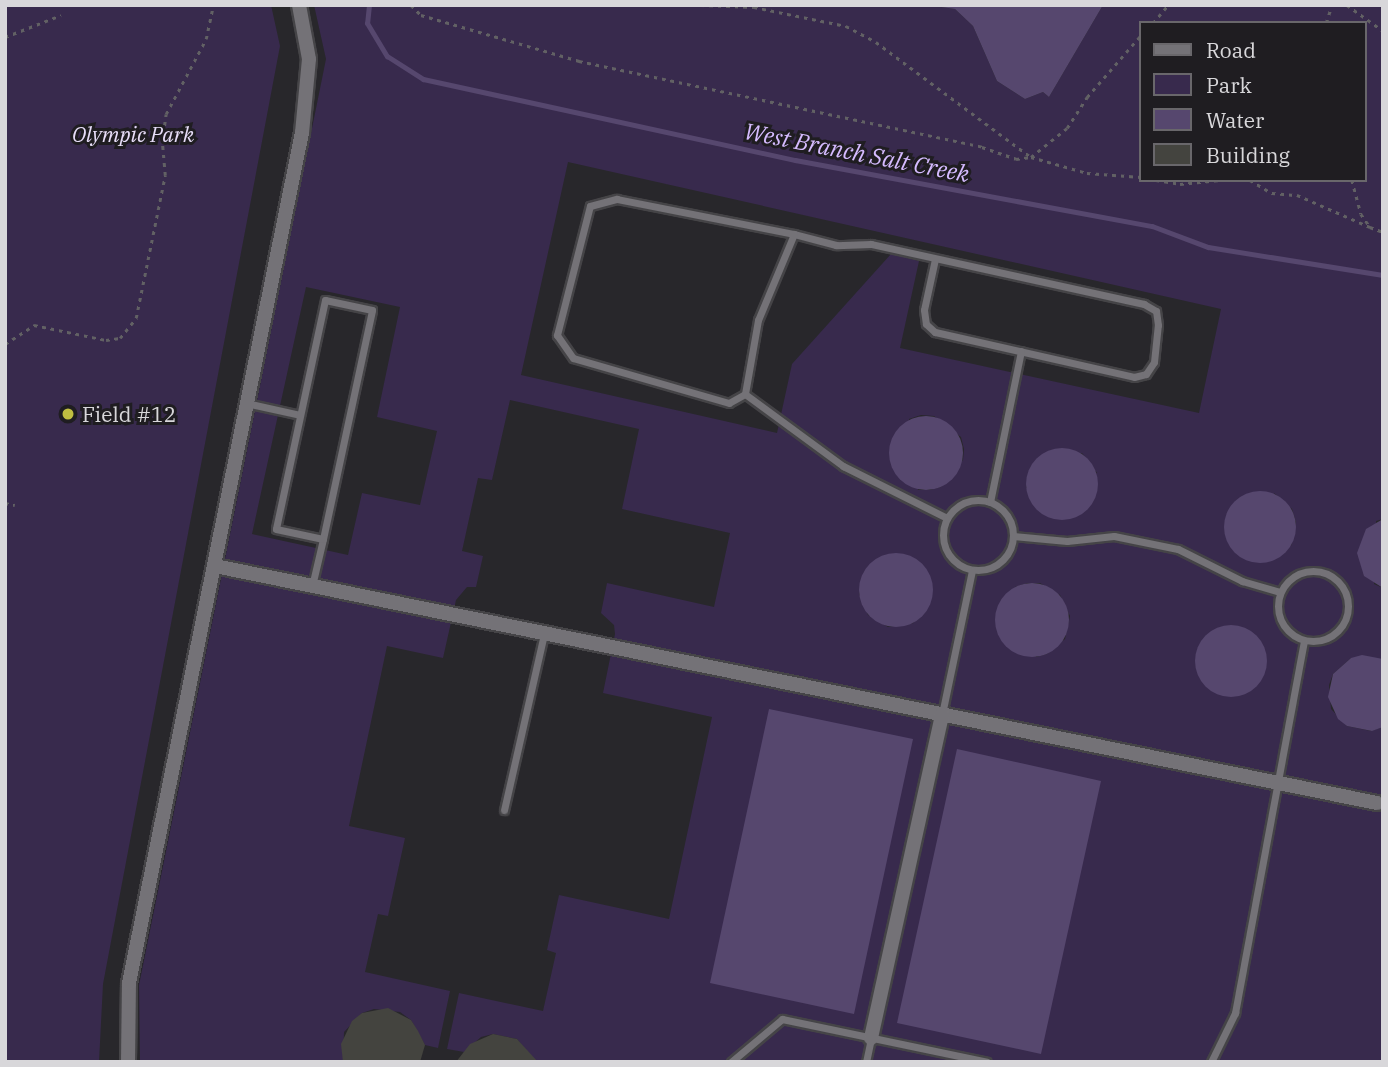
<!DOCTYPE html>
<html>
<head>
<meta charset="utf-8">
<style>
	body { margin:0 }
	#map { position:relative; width:1388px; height:1067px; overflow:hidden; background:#28272b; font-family:"IBM Plex Serif",serif }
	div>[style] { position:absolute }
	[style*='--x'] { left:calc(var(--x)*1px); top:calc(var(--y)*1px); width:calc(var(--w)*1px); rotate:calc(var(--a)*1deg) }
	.green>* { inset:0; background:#382a4d }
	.water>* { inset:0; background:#56476e }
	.round { border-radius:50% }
	.stream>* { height:5px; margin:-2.5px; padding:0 2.5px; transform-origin:2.5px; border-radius:2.5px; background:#56476e }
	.building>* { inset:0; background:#44443f }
	.path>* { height:2.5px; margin-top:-1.25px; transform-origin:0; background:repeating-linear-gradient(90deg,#626164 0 3.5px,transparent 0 8.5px) }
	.roads { filter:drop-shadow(2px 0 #454447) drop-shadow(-2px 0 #454447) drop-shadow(0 2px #454447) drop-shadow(0 -2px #454447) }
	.service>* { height:7px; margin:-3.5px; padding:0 3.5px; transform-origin:3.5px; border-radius:3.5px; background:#747277 }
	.service>.ring { margin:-3.5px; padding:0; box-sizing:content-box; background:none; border:7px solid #747277; border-radius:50% }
	.minor>* { height:14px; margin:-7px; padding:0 7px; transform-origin:7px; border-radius:7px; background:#747277 }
	.dots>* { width:19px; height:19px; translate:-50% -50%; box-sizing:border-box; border:4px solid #1f1d21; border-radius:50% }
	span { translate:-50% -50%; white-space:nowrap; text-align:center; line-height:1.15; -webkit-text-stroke:6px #1f1d21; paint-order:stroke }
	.park-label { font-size:21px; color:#e8def9; font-style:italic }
	.poi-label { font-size:21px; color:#d8d7da }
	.left { translate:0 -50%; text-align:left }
	.water-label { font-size:23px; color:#d5bbff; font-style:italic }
	.frame { position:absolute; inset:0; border:7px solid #d8d7da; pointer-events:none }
	.legend { position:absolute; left:1139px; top:21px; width:228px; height:161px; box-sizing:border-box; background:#1f1d21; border:2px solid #69676b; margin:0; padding:9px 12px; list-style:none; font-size:21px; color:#d8d7da }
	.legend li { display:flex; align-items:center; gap:14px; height:35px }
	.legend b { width:35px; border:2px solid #69676b }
</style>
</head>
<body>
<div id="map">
	<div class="green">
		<div style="clip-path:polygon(5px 5px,271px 5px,280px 46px,103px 984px,99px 1062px,5px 1062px)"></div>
		<div style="clip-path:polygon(evenodd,314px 5px,927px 5px,955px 9px,973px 26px,997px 81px,1025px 99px,1043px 92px,1049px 97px,1103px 5px,1383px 5px,1383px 519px,1376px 521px,1374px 584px,1383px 588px,1383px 659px,1351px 658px,1333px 674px,1329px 685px,1331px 709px,1347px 726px,1371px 731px,1383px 727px,1383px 1062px,536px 1062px,517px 1039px,493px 1034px,481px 1037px,464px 1052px,447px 1049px,459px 993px,543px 1011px,556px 953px,547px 950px,559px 895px,669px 919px,712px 717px,603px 693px,615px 634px,614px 625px,601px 613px,607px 583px,714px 607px,730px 533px,622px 509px,639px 429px,510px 400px,492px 480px,478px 478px,462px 551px,483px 556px,476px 587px,467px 587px,456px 600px,443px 658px,387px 646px,349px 826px,405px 838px,388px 916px,378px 914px,365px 972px,450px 991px,438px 1048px,425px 1045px,411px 1020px,400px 1012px,374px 1009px,362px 1013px,344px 1032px,343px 1062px,140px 1062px,139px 985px,326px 59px,314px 5px,1141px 23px,1365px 23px,1365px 180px,1141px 180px,1141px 23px,314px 5px,568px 162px,1221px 309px,1199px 413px,900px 348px,919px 261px,891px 254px,792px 364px,777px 433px,521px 375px,568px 162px,314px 5px,306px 287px,400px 307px,377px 417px,437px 431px,420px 505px,362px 493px,348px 555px,252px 534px,306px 287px,314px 5px,921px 415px,934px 416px,961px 437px,964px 449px,963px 460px,941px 487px,930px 490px,918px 490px,909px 419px,921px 415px,314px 5px,1082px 453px,1097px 473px,1026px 488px,1031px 466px,1082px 453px,314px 5px,1274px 493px,1292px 509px,1296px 522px,1291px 546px,1274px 493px,314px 5px,864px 572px,914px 623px,888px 627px,868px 615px,859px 594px,864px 572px,314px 5px,1027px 583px,1040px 583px,1060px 595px,1070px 616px,1065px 639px,1047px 654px,1036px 657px,1015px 587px,1027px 583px)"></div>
	</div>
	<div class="water">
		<div style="clip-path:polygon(927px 5px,1103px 5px,1049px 97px,1043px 92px,1025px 99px,997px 81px,973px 26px,955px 9px)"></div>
		<div class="round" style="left:889px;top:416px;width:74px;height:74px"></div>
		<div class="round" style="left:1026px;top:448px;width:72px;height:72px"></div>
		<div class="round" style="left:1224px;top:491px;width:72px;height:72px"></div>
		<div style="clip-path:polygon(1383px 519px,1383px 588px,1364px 576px,1357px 553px,1366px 529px)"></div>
		<div class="round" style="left:859px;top:553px;width:74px;height:74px"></div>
		<div class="round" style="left:995px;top:583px;width:74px;height:74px"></div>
		<div class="round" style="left:1195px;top:625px;width:72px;height:72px"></div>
		<div style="clip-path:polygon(1362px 655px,1383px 659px,1383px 727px,1372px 731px,1347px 726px,1338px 719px,1328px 697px,1333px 674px,1351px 658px)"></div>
		<div style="clip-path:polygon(769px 709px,913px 739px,854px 1014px,710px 983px)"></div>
		<div style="clip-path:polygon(957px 749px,1101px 781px,1041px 1054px,897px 1023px)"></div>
	</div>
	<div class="stream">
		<div style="--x:369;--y:5;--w:18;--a:96"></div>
		<div style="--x:367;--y:23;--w:39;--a:59"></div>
		<div style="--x:387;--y:56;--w:43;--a:32.6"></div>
		<div style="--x:423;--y:79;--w:381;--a:12.3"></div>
		<div style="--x:795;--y:160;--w:363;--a:10.5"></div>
		<div style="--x:1152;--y:226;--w:60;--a:20.6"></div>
		<div style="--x:1208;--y:247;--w:177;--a:9.1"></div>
	</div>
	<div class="building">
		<div style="clip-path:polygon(388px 1008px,411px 1020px,418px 1031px,425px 1045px,420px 1062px,343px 1062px,341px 1044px,352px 1021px,362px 1013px)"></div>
		<div style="clip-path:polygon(493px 1034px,517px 1039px,538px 1062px,456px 1062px,470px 1044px)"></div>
	</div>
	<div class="path">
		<div style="--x:411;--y:5;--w:14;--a:45"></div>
		<div style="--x:421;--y:15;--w:165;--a:16.2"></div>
		<div style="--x:579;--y:61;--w:412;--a:12"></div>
		<div style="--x:982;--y:147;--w:36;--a:19"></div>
		<div style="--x:1016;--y:159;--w:15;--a:-8"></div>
		<div style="--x:1031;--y:157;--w:46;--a:-38.9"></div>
		<div style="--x:1067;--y:128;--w:37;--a:-57"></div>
		<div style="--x:1087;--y:97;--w:82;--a:-48.9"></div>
		<div style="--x:701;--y:5;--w:53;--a:2.2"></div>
		<div style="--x:754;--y:7;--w:94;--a:11.7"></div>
		<div style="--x:846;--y:26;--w:34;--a:28"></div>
		<div style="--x:876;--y:42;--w:193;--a:36.6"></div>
		<div style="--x:1031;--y:157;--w:58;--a:15.9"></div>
		<div style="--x:1087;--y:173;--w:54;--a:4.2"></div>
		<div style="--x:1250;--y:5;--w:13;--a:0"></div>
		<div style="--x:1347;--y:5;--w:43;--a:35.5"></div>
		<div style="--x:1153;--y:23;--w:23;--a:-50"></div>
		<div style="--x:1326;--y:23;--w:19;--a:-72"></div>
		<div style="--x:5;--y:37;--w:60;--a:-21.4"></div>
		<div style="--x:1156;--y:180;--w:24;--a:9"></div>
		<div style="--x:1180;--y:184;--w:40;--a:-5.7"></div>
		<div style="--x:1250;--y:180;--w:26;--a:31"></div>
		<div style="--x:1272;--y:193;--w:25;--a:5"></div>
		<div style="--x:1297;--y:195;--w:80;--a:23.7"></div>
		<div style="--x:1352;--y:180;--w:35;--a:75"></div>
		<div style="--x:1361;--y:214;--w:16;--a:55"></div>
		<div style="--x:1370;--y:227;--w:14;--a:21"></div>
		<div style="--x:5;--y:344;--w:35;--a:-33"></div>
		<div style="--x:34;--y:325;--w:74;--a:11.8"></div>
		<div style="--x:106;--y:340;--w:14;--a:-8"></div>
		<div style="--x:120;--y:338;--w:26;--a:-51"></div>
		<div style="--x:136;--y:318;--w:146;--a:-78.5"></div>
		<div style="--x:165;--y:175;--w:33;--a:-95"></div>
		<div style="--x:162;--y:142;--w:28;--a:-82"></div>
		<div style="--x:166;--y:114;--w:85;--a:-61.9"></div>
		<div style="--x:206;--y:39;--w:35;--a:-78"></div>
		<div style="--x:5;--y:367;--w:9;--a:90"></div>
		<div style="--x:5;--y:503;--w:10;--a:11"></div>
	</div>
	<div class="roads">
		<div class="service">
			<div style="--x:935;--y:259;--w:52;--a:102.2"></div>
			<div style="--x:924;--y:310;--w:14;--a:82"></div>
			<div style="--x:926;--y:324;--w:12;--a:42"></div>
			<div style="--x:935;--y:332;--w:204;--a:12.7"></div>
			<div style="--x:1134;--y:377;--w:12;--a:-14"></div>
			<div style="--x:1146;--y:374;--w:14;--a:-56"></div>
			<div style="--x:1154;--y:362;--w:37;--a:-84"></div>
			<div style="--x:1158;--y:325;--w:14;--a:-98"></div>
			<div style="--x:1156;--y:311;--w:14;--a:-150"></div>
			<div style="--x:1144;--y:304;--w:280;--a:-167.6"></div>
			<div style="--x:871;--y:244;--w:35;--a:178"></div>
			<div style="--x:836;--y:245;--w:43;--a:-165.3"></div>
			<div style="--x:794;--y:234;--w:93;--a:112.7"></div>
			<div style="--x:758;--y:320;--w:75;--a:100"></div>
			<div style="--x:745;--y:394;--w:122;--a:36.3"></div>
			<div style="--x:843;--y:466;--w:116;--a:26.6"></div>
			<div style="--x:745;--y:394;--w:18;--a:151"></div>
			<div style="--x:729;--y:403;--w:162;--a:-163.9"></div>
			<div style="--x:573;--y:358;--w:28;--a:-125"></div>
			<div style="--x:557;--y:335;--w:133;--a:-75.7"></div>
			<div style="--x:590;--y:206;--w:28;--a:-15"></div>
			<div style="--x:617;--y:199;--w:180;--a:11.2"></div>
			<div style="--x:246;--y:403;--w:55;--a:12.5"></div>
			<div class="ring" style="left:943px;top:500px;width:63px;height:63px"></div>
			<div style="--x:990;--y:502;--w:154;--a:-78.4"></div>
			<div style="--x:1013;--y:536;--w:54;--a:5.3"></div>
			<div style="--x:1067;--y:541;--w:47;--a:-6.1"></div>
			<div style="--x:1114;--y:536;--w:65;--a:11.5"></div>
			<div style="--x:1178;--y:549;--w:72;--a:26.6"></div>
			<div style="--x:1242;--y:581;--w:40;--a:16"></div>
			<div class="ring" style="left:1278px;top:571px;width:63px;height:63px"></div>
			<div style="--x:312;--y:586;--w:48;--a:-76.8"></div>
			<div style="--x:323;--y:539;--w:234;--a:-77.9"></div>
			<div style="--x:372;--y:310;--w:48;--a:-168"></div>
			<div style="--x:325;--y:300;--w:234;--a:102.1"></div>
			<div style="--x:276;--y:529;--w:48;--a:12"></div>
			<div style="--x:942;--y:714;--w:147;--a:-78.2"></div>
			<div style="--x:504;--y:810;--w:180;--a:-77.2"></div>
			<div style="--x:731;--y:1062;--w:67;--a:-40.1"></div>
			<div style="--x:782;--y:1019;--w:209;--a:11.8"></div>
			<div style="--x:866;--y:1062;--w:25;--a:-78"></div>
			<div style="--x:1211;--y:1062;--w:55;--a:-63.9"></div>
			<div style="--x:1235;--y:1013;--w:378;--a:-79.5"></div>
		</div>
		<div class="minor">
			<div style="--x:215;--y:566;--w:1186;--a:11.53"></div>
			<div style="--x:871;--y:1038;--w:331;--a:-77.6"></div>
			<div style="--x:128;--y:1062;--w:79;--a:-89.3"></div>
			<div style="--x:129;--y:983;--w:867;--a:-78.5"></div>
			<div style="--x:302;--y:133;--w:74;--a:-84.6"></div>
			<div style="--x:309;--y:59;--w:55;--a:-100.5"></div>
		</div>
	</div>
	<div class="dots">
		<div style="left:68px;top:414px;background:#c0be41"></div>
	</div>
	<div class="park-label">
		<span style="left:133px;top:134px">Olympic Park</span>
	</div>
	<div class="poi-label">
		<span class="left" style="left:82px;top:414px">Field #12</span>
	</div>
	<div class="water-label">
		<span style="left:857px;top:152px;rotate:11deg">West Branch Salt Creek</span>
	</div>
	<div class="frame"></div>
	<ul class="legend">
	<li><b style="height:9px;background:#747277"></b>Road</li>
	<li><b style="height:19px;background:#382a4d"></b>Park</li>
	<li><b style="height:19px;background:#56476e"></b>Water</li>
	<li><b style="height:19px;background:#44443f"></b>Building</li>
	</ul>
</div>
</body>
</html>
